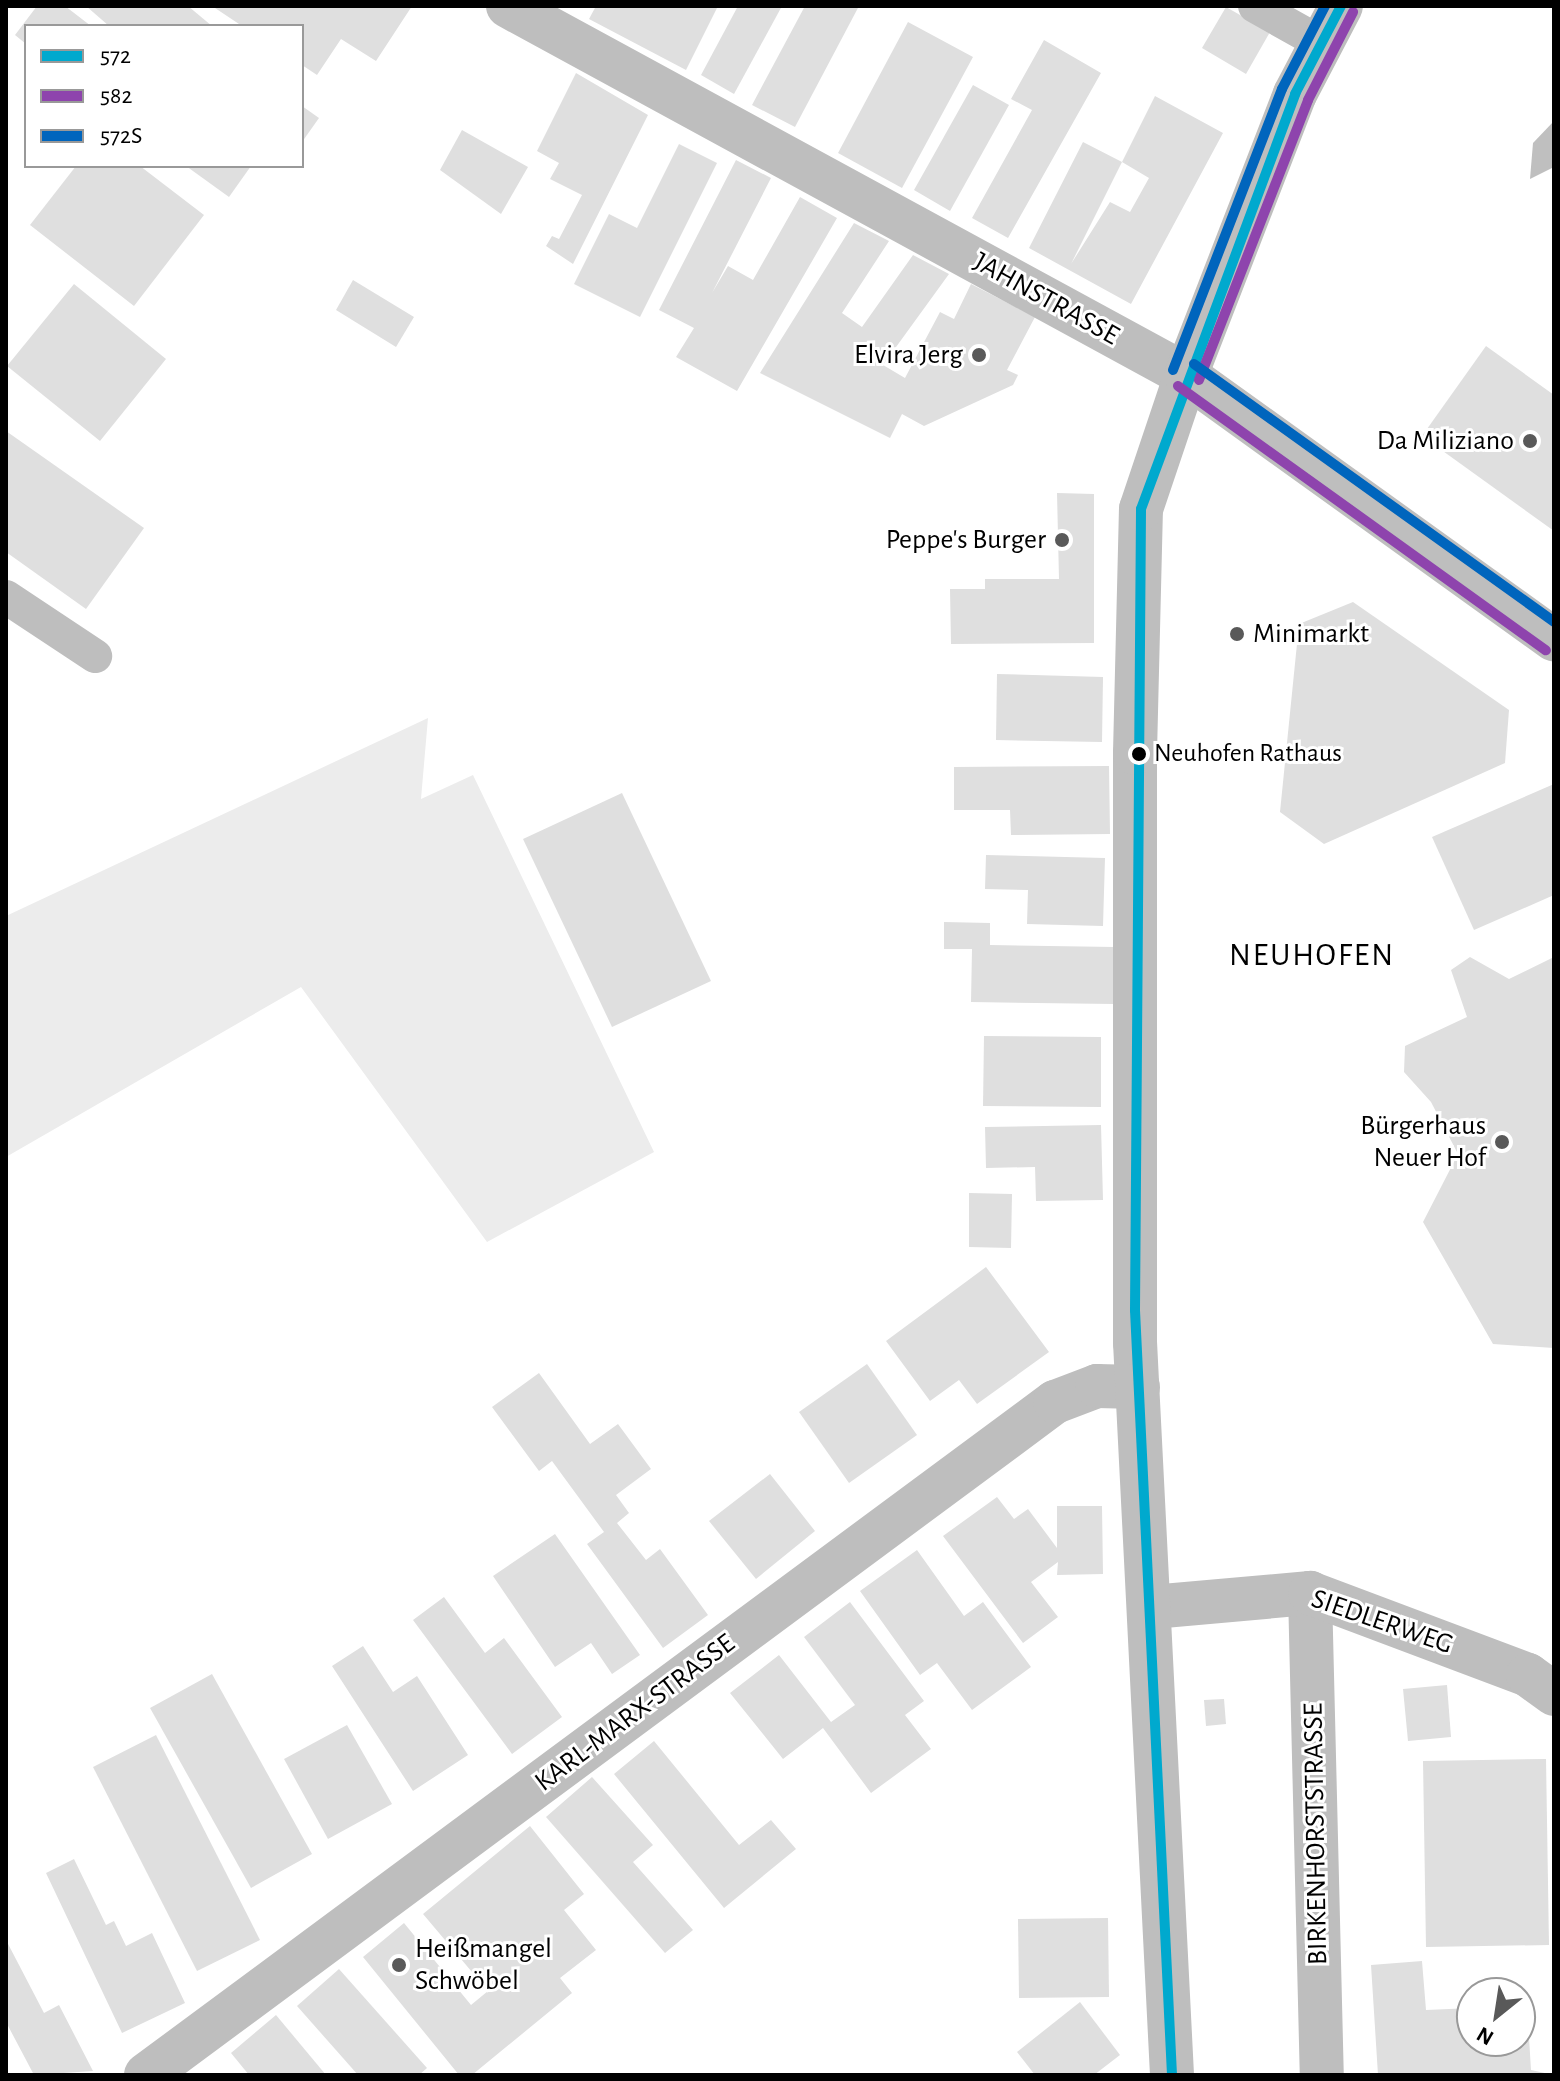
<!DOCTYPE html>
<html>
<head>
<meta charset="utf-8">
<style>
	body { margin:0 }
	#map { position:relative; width:1560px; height:2081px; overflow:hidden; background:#fff; font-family:"Alegreya Sans",sans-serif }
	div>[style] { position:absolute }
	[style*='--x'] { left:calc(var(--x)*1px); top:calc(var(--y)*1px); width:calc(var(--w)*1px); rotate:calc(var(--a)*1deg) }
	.green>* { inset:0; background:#ececec }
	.water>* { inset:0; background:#bfbfbf }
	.building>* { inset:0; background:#dfdfdf }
	.service>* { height:34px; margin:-17px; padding:0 17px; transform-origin:17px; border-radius:17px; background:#bebebe }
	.minor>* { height:44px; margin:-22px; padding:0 22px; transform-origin:22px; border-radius:22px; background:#bebebe }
	.tertiary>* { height:44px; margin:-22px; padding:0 22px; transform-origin:22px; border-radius:22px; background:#bebebe }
	.bus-1>* { height:10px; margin:-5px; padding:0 5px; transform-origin:5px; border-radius:5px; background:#00a9ce }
	.bus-2>* { height:10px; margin:-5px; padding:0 5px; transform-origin:5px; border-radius:5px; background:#8e44ad }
	.bus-3>* { height:10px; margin:-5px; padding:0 5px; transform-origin:5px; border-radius:5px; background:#0065bd }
	.dots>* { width:22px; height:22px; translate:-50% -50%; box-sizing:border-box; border:4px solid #fff; border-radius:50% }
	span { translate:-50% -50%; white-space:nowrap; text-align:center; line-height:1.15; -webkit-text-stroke:6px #fff; paint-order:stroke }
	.bus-label { font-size:26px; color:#000 }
	.left { translate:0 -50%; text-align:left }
	.street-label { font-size:28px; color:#000 }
	.poi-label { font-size:28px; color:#000 }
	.right { translate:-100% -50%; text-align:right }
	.quarter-label { font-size:32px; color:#000; letter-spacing:2px }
	.frame { position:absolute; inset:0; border:8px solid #000; pointer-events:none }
	.legend { position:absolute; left:24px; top:24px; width:280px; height:144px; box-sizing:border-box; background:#fff; border:2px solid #999; margin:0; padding:10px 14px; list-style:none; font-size:24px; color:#000 }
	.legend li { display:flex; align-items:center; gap:16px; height:40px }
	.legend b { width:40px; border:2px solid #999 }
	.north { position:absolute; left:1456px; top:1977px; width:80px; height:80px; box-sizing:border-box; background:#fff; border:2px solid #999; border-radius:50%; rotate:210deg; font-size:22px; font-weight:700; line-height:32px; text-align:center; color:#000 }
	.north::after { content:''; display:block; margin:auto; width:28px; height:36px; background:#595959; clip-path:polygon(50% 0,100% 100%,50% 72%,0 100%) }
</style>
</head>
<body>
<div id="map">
	<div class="green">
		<div style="clip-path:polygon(428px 718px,421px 799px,473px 775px,654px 1152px,487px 1242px,301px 987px,6px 1157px,6px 916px)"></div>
	</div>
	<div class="water">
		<div style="clip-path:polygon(1554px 121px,1554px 167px,1530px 179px,1533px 143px)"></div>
	</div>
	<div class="building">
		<div style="clip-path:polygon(37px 6px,65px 6px,91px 26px,26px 26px,26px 44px,15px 35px)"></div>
		<div style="clip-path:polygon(86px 6px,188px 6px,212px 26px,109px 26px)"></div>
		<div style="clip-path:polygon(212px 6px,412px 6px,376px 61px,341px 39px,317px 75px,302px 65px,302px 26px,242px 26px)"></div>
		<div style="clip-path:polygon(596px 6px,718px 6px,686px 70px,589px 19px)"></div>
		<div style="clip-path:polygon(738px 6px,782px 6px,734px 94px,701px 75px)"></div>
		<div style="clip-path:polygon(805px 6px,859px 6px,795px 127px,752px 105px)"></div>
		<div style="clip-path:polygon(1226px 7px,1270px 32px,1246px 74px,1202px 48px)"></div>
		<div style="clip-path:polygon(908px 22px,973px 57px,902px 188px,838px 153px)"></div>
		<div style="clip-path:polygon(1044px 40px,1101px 73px,1008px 238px,972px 218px,1032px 110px,1011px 99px)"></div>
		<div style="clip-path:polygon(576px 73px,648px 115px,573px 264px,546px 246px,552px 236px,559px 239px,582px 195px,550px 179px,559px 163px,537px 151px)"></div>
		<div style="clip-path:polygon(973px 85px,1009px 105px,950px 211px,914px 190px)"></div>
		<div style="clip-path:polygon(1155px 96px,1223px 133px,1131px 304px,1029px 248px,1083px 142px,1122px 162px,1071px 264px,1110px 202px,1130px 212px,1149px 178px,1122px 162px)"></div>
		<div style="clip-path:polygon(302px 106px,319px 118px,302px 142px)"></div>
		<div style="clip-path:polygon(462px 130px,528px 167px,501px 214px,440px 170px)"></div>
		<div style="clip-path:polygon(679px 144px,717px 163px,640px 317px,574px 284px,609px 214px,637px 228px)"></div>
		<div style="clip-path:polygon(736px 160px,771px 178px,712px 293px,728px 266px,753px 280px,800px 197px,837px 218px,737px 391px,676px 357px,694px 328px,659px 310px)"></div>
		<div style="clip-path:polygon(76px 166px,140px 166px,204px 215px,134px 306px,30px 225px)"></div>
		<div style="clip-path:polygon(186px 166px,251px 166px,229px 197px)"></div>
		<div style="clip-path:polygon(854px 223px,889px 241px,842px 313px,862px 327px,913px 255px,949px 274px,883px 365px,905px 378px,940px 312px,954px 319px,971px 284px,1035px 317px,1007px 370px,1018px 375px,1013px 385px,924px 426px,902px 414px,890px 438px,760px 373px)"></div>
		<div style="clip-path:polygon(353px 280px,414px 317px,396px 347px,336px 310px)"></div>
		<div style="clip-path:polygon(74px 284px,166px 359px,100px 441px,7px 366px)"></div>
		<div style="clip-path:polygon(1486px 346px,1554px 395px,1554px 531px,1422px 436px)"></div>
		<div style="clip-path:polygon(6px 431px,144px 528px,86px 609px,6px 552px)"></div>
		<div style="clip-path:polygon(1057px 493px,1094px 494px,1094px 643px,951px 644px,950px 589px,985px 589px,985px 579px,1059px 579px)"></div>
		<div style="clip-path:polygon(1353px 602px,1509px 710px,1505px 763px,1324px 844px,1280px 812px,1299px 624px)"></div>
		<div style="clip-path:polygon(997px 674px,1103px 677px,1102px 742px,996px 740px)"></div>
		<div style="clip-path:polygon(1109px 766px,1110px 834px,1011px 835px,1010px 810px,954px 810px,954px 767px)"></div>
		<div style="clip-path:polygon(1554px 784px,1554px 895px,1474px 930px,1432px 837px)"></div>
		<div style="clip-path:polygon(622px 793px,711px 981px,612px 1027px,523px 839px)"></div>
		<div style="clip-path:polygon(986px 855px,1105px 858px,1103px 926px,1027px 924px,1028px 890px,985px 889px)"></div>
		<div style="clip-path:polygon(944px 922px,990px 923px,990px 945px,1115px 947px,1114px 1004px,971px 1002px,972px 949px,944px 949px)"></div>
		<div style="clip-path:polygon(1470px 957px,1509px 979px,1554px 957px,1554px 1348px,1493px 1344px,1423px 1222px,1458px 1154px,1431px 1102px,1404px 1072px,1405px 1046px,1467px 1017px,1451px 970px)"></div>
		<div style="clip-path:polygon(984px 1036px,1101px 1037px,1101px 1107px,983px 1106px)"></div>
		<div style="clip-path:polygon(1101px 1125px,1103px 1200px,1036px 1201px,1035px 1167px,986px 1168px,985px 1127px)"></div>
		<div style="clip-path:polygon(969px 1193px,1012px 1194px,1011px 1248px,969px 1247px)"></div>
		<div style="clip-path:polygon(986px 1267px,1049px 1352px,977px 1404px,959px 1380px,930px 1401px,886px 1341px)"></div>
		<div style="clip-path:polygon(867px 1364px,917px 1435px,849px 1483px,799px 1412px)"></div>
		<div style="clip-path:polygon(539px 1373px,590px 1444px,618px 1424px,651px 1469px,616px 1495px,629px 1513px,617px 1523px,646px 1560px,660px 1549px,708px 1615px,663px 1648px,587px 1544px,604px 1532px,552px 1461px,539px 1471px,492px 1407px)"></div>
		<div style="clip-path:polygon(770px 1474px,815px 1531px,756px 1579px,709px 1521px)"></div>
		<div style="clip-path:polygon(997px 1497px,1014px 1519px,1028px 1509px,1057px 1548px,1057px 1506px,1102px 1506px,1103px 1574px,1057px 1575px,1058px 1562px,1031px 1582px,1058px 1617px,1023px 1643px,943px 1536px)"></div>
		<div style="clip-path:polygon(555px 1534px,640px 1655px,612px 1674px,591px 1643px,555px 1667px,493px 1576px)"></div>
		<div style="clip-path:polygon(917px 1550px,964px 1616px,983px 1602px,1031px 1667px,972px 1710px,937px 1663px,920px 1675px,860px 1591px)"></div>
		<div style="clip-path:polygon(444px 1597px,485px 1653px,504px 1638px,562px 1717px,512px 1754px,413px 1620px)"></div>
		<div style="clip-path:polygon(850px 1602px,924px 1701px,905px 1715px,931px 1749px,871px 1793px,823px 1728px,783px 1759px,730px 1693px,779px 1655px,831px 1722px,855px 1705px,804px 1637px)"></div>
		<div style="clip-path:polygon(363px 1646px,393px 1692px,417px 1676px,468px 1755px,413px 1791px,332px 1666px)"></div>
		<div style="clip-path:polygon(212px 1674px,312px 1854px,251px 1888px,150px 1708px)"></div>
		<div style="clip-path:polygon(1447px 1685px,1451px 1737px,1408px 1741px,1403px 1689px)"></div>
		<div style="clip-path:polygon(1224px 1699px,1226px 1724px,1206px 1726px,1204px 1700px)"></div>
		<div style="clip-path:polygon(347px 1725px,392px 1804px,328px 1839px,284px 1759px)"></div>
		<div style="clip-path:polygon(156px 1735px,260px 1940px,197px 1971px,93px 1767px)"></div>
		<div style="clip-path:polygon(654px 1741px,739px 1845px,771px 1820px,796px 1849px,724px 1908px,614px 1774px)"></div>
		<div style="clip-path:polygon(1546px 1759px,1549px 1945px,1426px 1947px,1423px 1761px)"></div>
		<div style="clip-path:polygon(592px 1777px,653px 1845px,633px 1862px,693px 1930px,665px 1953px,546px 1817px)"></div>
		<div style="clip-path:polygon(530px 1826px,584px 1894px,564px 1910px,596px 1950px,560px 1978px,572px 1993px,472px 2075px,459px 2075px,363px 1957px,404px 1923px,471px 2005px,488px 1991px,423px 1914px)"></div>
		<div style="clip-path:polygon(74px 1859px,106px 1925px,114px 1921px,126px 1946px,152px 1933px,185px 2003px,122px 2033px,46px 1873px)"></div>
		<div style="clip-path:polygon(1108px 1918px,1109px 1997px,1019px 1998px,1018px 1919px)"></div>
		<div style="clip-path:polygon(6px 1940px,44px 2013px,59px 2005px,93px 2071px,34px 2075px,6px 2022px)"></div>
		<div style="clip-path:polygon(1422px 1961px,1426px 2010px,1472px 2008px,1472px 2041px,1520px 2041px,1520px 2006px,1527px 2005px,1531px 2070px,1554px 2075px,1378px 2075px,1371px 1965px)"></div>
		<div style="clip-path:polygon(339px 1969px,427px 2068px,419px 2075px,358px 2075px,297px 2006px)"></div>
		<div style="clip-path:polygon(1080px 2002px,1120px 2055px,1094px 2075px,1035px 2075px,1017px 2052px)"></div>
		<div style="clip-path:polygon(276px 2015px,326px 2075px,249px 2075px,231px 2053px)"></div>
	</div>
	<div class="service">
		<div style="--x:1255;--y:6;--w:76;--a:29.3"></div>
		<div style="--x:6;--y:597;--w:107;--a:33.5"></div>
	</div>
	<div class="minor">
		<div style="--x:508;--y:6;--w:772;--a:28.56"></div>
		<div style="--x:1186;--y:375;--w:301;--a:-68.8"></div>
		<div style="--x:1295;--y:94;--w:99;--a:-62.4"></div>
		<div style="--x:1310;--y:1593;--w:482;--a:88.6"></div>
		<div style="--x:1152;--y:1607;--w:159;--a:-5.1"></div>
		<div style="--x:1310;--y:1593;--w:233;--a:20.6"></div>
		<div style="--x:1528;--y:1675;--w:32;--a:36"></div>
		<div style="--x:146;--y:2075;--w:1131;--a:-36.52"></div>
		<div style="--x:1055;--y:1402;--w:45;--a:-20.9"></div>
		<div style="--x:1097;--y:1386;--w:41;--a:1.4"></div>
	</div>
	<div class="tertiary">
		<div style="--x:1172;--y:2075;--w:733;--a:-92.89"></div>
		<div style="--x:1135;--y:1343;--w:590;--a:-90"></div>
		<div style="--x:1135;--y:753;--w:244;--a:-88.6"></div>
		<div style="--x:1141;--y:509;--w:141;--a:-71.4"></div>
		<div style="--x:1186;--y:375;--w:453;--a:35.7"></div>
	</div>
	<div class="bus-1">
		<div style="--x:1172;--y:2075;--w:766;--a:-92.77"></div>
		<div style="--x:1135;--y:1310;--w:801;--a:-89.57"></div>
		<div style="--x:1141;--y:509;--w:443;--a:-69.6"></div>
		<div style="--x:1295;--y:94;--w:99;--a:-62.4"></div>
	</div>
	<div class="bus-2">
		<div style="--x:1199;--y:380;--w:300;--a:-68.7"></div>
		<div style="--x:1308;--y:100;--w:99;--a:-62.9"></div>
		<div style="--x:1178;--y:386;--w:453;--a:35.7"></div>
	</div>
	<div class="bus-3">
		<div style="--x:1194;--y:364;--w:443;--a:35.6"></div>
		<div style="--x:1173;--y:370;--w:301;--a:-68.8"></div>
		<div style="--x:1282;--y:89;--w:93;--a:-62.6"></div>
	</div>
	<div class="dots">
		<div style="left:979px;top:355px;background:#595959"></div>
		<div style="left:1530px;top:441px;background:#595959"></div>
		<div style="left:1062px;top:540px;background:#595959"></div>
		<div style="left:1237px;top:634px;background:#595959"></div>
		<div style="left:1139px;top:754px;background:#000"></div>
		<div style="left:1502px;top:1142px;background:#595959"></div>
		<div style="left:399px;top:1965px;background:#595959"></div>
	</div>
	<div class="bus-label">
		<span class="left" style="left:1154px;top:754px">Neuhofen Rathaus</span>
	</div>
	<div class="street-label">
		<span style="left:1046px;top:299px;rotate:29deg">JAHNSTRASSE</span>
		<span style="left:1382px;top:1622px;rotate:19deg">SIEDLERWEG</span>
		<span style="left:635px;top:1713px;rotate:-37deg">KARL-MARX-STRASSE</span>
		<span style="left:1316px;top:1834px;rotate:-91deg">BIRKENHORSTSTRASSE</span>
	</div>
	<div class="poi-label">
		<span class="right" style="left:963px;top:355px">Elvira Jerg</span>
		<span class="right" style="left:1514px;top:441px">Da Miliziano</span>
		<span class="right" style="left:1046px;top:540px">Peppe's Burger</span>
		<span class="left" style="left:1253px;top:634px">Minimarkt</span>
		<span class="right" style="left:1486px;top:1142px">Bürgerhaus<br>Neuer Hof</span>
		<span class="left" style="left:415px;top:1965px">Heißmangel<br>Schwöbel</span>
	</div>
	<div class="quarter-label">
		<span style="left:1312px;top:955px">NEUHOFEN</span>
	</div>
	<div class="frame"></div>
	<ul class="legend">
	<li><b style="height:10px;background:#00a9ce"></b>572</li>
	<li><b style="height:10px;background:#8e44ad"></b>582</li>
	<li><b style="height:10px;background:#0065bd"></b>572S</li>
	</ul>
	<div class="north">N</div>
</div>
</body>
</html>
